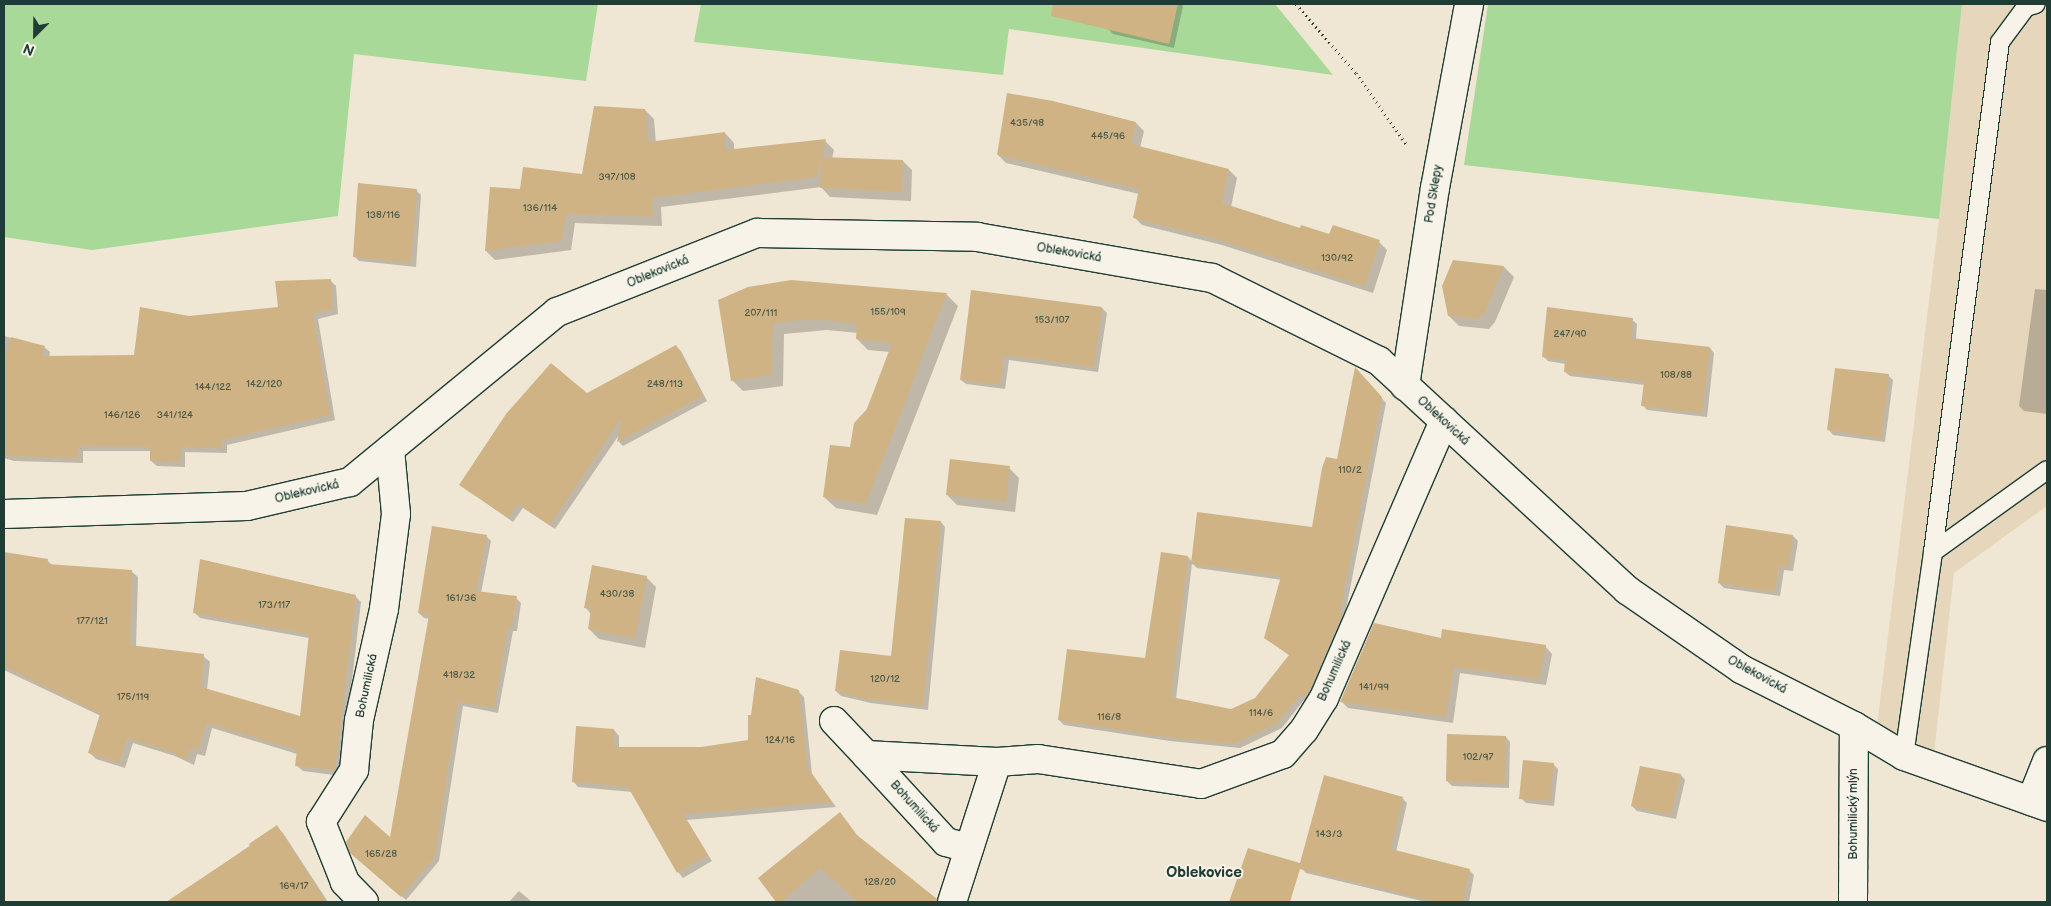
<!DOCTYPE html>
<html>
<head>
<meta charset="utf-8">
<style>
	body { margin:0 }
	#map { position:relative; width:2051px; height:906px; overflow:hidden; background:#efe6d4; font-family:"Balsamiq Sans",sans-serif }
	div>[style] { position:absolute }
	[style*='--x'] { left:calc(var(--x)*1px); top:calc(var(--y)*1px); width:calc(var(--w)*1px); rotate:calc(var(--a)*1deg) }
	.built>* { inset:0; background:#e6d7bc }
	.green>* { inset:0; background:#a9d999 }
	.shadow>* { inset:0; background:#0003 }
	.building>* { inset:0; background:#d0b385 }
	.path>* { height:3px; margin-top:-1.5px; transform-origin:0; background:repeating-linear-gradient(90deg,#1f3d34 0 1px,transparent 0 5px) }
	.roads { filter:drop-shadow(1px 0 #1f3d34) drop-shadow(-1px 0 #1f3d34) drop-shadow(0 1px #1f3d34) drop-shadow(0 -1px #1f3d34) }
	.service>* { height:18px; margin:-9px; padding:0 9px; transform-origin:9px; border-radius:9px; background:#f7f3e8 }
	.minor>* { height:28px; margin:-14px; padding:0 14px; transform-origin:14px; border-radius:14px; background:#f7f3e8 }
	.tertiary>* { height:28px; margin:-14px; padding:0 14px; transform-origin:14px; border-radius:14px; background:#f7f3e8 }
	span { translate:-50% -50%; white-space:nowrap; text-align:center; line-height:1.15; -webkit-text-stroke:4px #f7f3e8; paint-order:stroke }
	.number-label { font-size:10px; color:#4b5a48 }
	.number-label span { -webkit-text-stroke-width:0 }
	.street-label { font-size:12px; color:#1f3d34 }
	.quarter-label { font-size:15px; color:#1f3d34; font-weight:700 }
	.frame { position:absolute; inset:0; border:5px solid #1f3d34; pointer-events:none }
	.north { position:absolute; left:10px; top:10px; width:50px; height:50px; -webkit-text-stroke:4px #f7f3e8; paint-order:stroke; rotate:203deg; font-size:14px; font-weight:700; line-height:20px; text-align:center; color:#1f3d34 }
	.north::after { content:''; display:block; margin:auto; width:18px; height:22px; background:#1f3d34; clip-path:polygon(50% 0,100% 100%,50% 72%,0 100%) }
</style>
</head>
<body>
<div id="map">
	<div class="built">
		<div style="clip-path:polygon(1962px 4px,2047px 4px,2047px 506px,1954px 573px,1934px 754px,1876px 734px,1939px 219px)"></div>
	</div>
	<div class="green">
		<div style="clip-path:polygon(4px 4px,598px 4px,586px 81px,354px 54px,338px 216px,92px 250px,4px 237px)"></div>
		<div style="clip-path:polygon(701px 4px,1275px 4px,1333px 75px,1009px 29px,1003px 75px,694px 42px)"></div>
		<div style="clip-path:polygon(1488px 4px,1962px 4px,1939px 219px,1464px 165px)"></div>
	</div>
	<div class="shadow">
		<div style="clip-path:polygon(1114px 4px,1181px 4px,1183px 6px,1174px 48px,1113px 34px,1108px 29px)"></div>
		<div style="clip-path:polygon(645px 110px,654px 119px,656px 143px,725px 133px,734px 143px,734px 151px,825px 141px,834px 150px,832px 158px,903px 161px,912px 170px,911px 201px,830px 197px,821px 187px,661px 207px,662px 226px,575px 223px,571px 250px,495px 260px,486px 251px,521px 191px,583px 176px)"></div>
		<div style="clip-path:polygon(1136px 123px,1144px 131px,1140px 148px,1229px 170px,1237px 178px,1231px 207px,1301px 230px,1379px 242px,1387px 250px,1373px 293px,1222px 245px,1142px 225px,1134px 217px,1139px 194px,1006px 163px,998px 155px)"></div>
		<div style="clip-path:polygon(416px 190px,421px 195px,416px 267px,359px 261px,354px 256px)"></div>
		<div style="clip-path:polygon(1454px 261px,1504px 267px,1514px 277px,1495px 322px,1489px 329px,1459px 326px,1449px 316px)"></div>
		<div style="clip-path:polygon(331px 281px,336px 286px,338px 314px,318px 319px,335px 420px,227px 445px,227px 453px,185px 452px,185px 467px,157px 466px,151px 461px,151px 451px,83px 451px,83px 463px,14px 461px,4px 458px,4px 336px,44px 347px,50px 352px,49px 357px,135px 356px,189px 317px,280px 308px)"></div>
		<div style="clip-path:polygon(791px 281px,947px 295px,958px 306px,877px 515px,836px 508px,824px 497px,851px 448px,890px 352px,868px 350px,857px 339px,858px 333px,827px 330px,784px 334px,783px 386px,743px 391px,732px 380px)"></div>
		<div style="clip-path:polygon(2035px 289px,2047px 290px,2047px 414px,2024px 411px,2019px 406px)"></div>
		<div style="clip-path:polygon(972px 291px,1102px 308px,1107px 313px,1098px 372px,1009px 360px,1005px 389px,966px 384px,961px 380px)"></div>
		<div style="clip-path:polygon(1632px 320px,1637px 324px,1636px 339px,1710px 348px,1714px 353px,1707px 417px,1647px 410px,1643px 405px,1645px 385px,1570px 376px,1565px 372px,1566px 364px,1548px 361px,1543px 356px)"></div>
		<div style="clip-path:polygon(676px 346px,681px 351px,707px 401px,623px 446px,619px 442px,621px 432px,555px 529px,523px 508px,513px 522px,461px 485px,587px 394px)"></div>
		<div style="clip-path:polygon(evenodd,1356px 370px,1386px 403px,1344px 620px,1311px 701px,1304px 700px,1282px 728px,1240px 748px,1170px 741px,1064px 725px,1059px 720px,1146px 659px,1188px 557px,1193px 562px,1313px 528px,1338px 461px,1356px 370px,1192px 563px,1197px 568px,1282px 580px,1266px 638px,1290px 656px,1255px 699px,1231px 710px,1176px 699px,1192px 563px)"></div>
		<div style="clip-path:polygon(1888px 375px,1893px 380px,1885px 442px,1833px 435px,1829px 430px)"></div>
		<div style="clip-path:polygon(1009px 468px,1019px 478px,1015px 512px,957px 505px,947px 495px)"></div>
		<div style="clip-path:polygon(941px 522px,945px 527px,928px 710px,871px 703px,841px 696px,836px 691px,892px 658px)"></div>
		<div style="clip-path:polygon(486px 536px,491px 541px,481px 593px,516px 598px,521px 603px,517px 631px,513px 631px,498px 713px,463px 706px,439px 861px,406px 900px,357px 858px,391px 839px,430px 619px,424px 618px,419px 613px)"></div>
		<div style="clip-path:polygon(1793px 536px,1798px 541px,1793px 571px,1784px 570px,1780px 596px,1724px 588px,1719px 583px)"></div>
		<div style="clip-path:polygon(4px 553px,47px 560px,53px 566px,131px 571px,138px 577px,136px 647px,203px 656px,210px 662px,207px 690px,302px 717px,309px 638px,200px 618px,194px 612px,355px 596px,361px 602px,341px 776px,303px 771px,296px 765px,297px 754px,212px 728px,205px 756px,197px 754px,194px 765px,175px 756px,133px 743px,125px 768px,96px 759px,90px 753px,101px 716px,4px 670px)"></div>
		<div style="clip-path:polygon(646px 577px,656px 587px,645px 648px,599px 639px,589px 629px,591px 614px,585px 607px)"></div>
		<div style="clip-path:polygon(1442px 639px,1545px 646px,1552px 654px,1546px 685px,1460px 673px,1453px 723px,1348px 708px,1341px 701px)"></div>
		<div style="clip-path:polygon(798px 691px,804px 697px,812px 774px,836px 807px,687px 820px,712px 861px,683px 878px,678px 872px,632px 792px,578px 787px,573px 781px,614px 730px,619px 736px,619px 748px,701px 748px,750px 741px)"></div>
		<div style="clip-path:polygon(1506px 737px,1510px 742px,1509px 788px,1452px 786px,1447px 781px)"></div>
		<div style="clip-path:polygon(1553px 764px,1558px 769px,1554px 806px,1526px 803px,1521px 798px)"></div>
		<div style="clip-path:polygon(1681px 775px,1685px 780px,1676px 819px,1637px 811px,1632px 806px)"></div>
		<div style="clip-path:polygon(1402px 798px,1407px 803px,1396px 852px,1470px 871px,1474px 875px,1469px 902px,1426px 902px,1306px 873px,1301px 868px)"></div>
		<div style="clip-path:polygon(277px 827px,283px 833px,328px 902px,169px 902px)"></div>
		<div style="clip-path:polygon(860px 839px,937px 902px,777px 902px,759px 878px)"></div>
		<div style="clip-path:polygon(519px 891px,532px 902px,509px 902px)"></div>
	</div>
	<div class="building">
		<div style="clip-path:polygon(1053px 4px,1178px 4px,1169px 44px,1051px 16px)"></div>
		<div style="clip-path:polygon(1007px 93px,1053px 101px,1136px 122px,1131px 144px,1229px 169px,1222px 203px,1300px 228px,1301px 225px,1329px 234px,1333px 225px,1380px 240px,1365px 286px,1213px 238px,1133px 218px,1139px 189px,997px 155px)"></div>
		<div style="clip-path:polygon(594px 106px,645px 109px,648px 142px,725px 132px,725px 150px,826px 139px,822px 157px,903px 160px,902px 192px,820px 188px,821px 160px,816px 177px,652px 198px,653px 217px,566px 214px,562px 241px,485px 251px,490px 187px,520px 189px,523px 167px,582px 174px)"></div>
		<div style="clip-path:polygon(358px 183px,417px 189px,411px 263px,353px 257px)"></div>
		<div style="clip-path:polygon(1453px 260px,1504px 266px,1485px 312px,1479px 319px,1448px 316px,1442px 286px)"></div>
		<div style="clip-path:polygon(331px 279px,333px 309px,313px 314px,330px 415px,222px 440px,222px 448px,181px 447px,180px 462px,150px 461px,150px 447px,78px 446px,78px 458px,4px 456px,4px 365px,11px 337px,45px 346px,42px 356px,134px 355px,140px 307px,189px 316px,278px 307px,275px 281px)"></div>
		<div style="clip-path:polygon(791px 280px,947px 293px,866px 504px,823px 497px,830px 445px,850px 447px,854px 423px,867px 409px,892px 343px,856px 339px,857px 324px,815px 319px,773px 323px,772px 375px,731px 381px,718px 300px,748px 287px)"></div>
		<div style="clip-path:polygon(971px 290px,1102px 307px,1094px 367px,1004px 355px,1000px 385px,960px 380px)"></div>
		<div style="clip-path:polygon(1547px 307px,1633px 318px,1631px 338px,1710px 347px,1702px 413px,1641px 406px,1644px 381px,1564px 372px,1565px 360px,1542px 357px)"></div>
		<div style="clip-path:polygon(676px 345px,703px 396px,617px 442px,622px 417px,550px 525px,518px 504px,508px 518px,459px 485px,506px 414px,551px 363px,587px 393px)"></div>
		<div style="clip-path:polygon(1355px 367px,1382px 397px,1345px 585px,1340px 615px,1342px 616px,1306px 697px,1299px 696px,1277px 723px,1234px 744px,1164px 737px,1058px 720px,1067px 649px,1145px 658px,1161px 552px,1188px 556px,1171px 697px,1231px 709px,1255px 698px,1289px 655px,1264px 638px,1281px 576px,1191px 564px,1197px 512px,1312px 527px,1322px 468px,1326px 457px,1337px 459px)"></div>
		<div style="clip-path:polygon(1835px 368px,1889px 374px,1881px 438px,1827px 430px)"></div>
		<div style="clip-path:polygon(950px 459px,1010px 466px,1006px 502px,946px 495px)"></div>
		<div style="clip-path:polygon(905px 518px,941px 521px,923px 706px,865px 699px,835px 691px,840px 650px,891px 656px)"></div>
		<div style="clip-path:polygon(1726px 525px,1793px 535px,1788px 567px,1779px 566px,1775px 592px,1718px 583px)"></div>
		<div style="clip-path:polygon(432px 526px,487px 535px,476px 591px,517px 596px,512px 627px,508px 627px,494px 708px,458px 702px,435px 856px,401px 897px,350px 853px,346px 842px,365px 815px,390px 837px,429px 615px,418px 613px)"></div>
		<div style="clip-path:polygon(4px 552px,48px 559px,47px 564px,132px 570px,130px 645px,204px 654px,201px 687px,300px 716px,309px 634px,193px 613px,200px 559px,356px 595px,335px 770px,295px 766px,297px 750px,206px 723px,199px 750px,190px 748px,187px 760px,167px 750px,127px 738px,119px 763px,88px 753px,100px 714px,4px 666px)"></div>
		<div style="clip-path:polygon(592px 565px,647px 576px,635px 639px,588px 629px,591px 609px,584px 608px)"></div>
		<div style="clip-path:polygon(1374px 623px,1441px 638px,1442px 629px,1546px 645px,1539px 679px,1454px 667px,1446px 717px,1340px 702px)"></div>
		<div style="clip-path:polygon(756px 677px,799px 690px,807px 767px,832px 802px,683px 814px,708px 855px,677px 873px,628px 787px,572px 782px,576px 726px,614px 729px,614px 747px,701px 747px,748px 740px,748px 715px,751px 715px)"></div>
		<div style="clip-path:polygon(1447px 734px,1506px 736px,1505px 784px,1446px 781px)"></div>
		<div style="clip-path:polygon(1523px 760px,1554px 763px,1550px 801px,1519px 799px)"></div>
		<div style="clip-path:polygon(1640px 766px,1681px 774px,1671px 815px,1631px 806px)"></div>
		<div style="clip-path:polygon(1324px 775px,1403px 797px,1391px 849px,1470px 869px,1463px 902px,1438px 902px,1300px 869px,1290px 902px,1229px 902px,1248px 848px,1300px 863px)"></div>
		<div style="clip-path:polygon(840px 812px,857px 835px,937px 899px,937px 902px,858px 902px,820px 868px,781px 902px,776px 902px,758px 878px)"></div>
		<div style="clip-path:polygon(277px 825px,326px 902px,166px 902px,250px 846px,249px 844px)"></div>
	</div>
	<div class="path">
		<div style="--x:1296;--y:4;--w:91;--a:49"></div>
		<div style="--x:1356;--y:73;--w:88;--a:54.7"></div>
	</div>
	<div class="roads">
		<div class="service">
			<div style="--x:1933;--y:552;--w:140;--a:-35.7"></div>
			<div style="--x:1904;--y:756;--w:206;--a:-81.9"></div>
			<div style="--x:1933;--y:552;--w:514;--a:-82.52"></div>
			<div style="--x:2000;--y:42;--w:44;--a:-53.4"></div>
			<div style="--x:2026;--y:7;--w:10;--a:-17"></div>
		</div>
		<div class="minor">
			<div style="--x:1405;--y:386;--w:200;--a:-81.4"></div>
			<div style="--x:1435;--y:188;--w:187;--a:-79.5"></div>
			<div style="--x:834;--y:721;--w:47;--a:46.7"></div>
			<div style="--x:866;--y:755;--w:131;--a:3.1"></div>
			<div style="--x:866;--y:755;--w:118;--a:47.4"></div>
			<div style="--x:946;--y:842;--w:24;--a:15"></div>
			<div style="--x:2031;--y:801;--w:43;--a:-68.2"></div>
			<div style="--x:364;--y:902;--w:28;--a:-134"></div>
			<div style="--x:345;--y:882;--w:65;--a:-111.8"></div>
			<div style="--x:321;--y:822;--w:62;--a:-57.6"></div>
			<div style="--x:354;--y:770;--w:50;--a:-84.3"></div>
			<div style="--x:359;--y:720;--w:114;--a:-77.3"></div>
			<div style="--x:384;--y:609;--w:96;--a:-82.8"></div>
			<div style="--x:396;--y:514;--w:65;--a:-95.3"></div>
			<div style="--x:952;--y:902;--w:147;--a:-72.2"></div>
			<div style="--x:997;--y:762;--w:41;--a:-4.2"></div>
			<div style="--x:1038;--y:759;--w:165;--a:8.7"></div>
			<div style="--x:1201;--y:784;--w:87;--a:-20.1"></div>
			<div style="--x:1283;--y:754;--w:32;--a:-49"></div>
			<div style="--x:1304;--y:730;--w:38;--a:-58"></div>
			<div style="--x:1324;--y:698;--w:302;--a:-66.6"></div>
			<div style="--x:1853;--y:902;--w:176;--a:-89.7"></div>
		</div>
		<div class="tertiary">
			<div style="--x:4;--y:514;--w:243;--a:-1.9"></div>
			<div style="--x:247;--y:506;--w:106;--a:-13.1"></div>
			<div style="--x:350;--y:482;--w:268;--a:-39.4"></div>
			<div style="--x:557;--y:312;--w:215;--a:-21.6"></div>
			<div style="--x:757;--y:233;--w:220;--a:1"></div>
			<div style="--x:977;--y:237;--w:239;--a:9.9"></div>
			<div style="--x:1212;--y:278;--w:186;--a:26.4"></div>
			<div style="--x:1379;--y:361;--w:338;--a:42.7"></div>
			<div style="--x:1627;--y:590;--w:139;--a:34.7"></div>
			<div style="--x:1741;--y:669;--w:127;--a:26.8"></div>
			<div style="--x:1854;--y:726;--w:58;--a:31"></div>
			<div style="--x:1904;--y:756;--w:152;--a:19.6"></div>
		</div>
	</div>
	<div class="number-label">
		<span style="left:1027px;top:124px">435/98</span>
		<span style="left:1108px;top:137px">445/96</span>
		<span style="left:617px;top:178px">397/108</span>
		<span style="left:540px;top:209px">136/114</span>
		<span style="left:383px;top:216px">138/116</span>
		<span style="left:1337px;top:259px">130/92</span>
		<span style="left:888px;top:313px">155/109</span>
		<span style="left:761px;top:314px">207/111</span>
		<span style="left:1052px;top:321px">153/107</span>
		<span style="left:1570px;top:335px">247/90</span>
		<span style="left:1676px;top:376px">108/88</span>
		<span style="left:264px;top:385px">142/120</span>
		<span style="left:665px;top:385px">248/113</span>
		<span style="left:213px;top:388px">144/122</span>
		<span style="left:122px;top:416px">146/126</span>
		<span style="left:175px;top:416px">341/124</span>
		<span style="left:1350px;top:471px">110/2</span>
		<span style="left:617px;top:595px">430/38</span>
		<span style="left:461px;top:599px">161/36</span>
		<span style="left:274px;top:606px">173/117</span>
		<span style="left:92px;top:622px">177/121</span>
		<span style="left:459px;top:676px">418/32</span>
		<span style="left:885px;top:680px">120/12</span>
		<span style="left:1374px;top:688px">141/99</span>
		<span style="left:133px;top:698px">175/119</span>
		<span style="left:1261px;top:714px">114/6</span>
		<span style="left:1109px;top:718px">116/8</span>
		<span style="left:780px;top:741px">124/16</span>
		<span style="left:1478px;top:758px">102/97</span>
		<span style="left:1329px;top:835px">143/3</span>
		<span style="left:381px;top:855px">165/28</span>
		<span style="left:880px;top:883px">128/20</span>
		<span style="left:294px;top:887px">169/17</span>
	</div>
	<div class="street-label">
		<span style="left:1434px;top:194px;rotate:-81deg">Pod Sklepy</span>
		<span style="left:1069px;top:253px;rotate:10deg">Oblekovická</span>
		<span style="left:658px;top:272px;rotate:-22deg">Oblekovická</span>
		<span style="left:1443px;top:421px;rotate:43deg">Oblekovická</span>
		<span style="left:307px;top:492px;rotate:-13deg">Oblekovická</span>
		<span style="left:1335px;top:671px;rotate:-66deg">Bohumilická</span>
		<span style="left:1757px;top:675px;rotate:29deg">Oblekovická</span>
		<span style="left:367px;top:686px;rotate:-78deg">Bohumilická</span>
		<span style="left:914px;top:807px;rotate:48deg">Bohumilická</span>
		<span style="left:1854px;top:814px;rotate:-90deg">Bohumilický mlýn</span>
	</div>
	<div class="quarter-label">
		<span style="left:1204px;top:873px">Oblekovice</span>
	</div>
	<div class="frame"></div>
	<div class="north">N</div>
</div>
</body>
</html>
